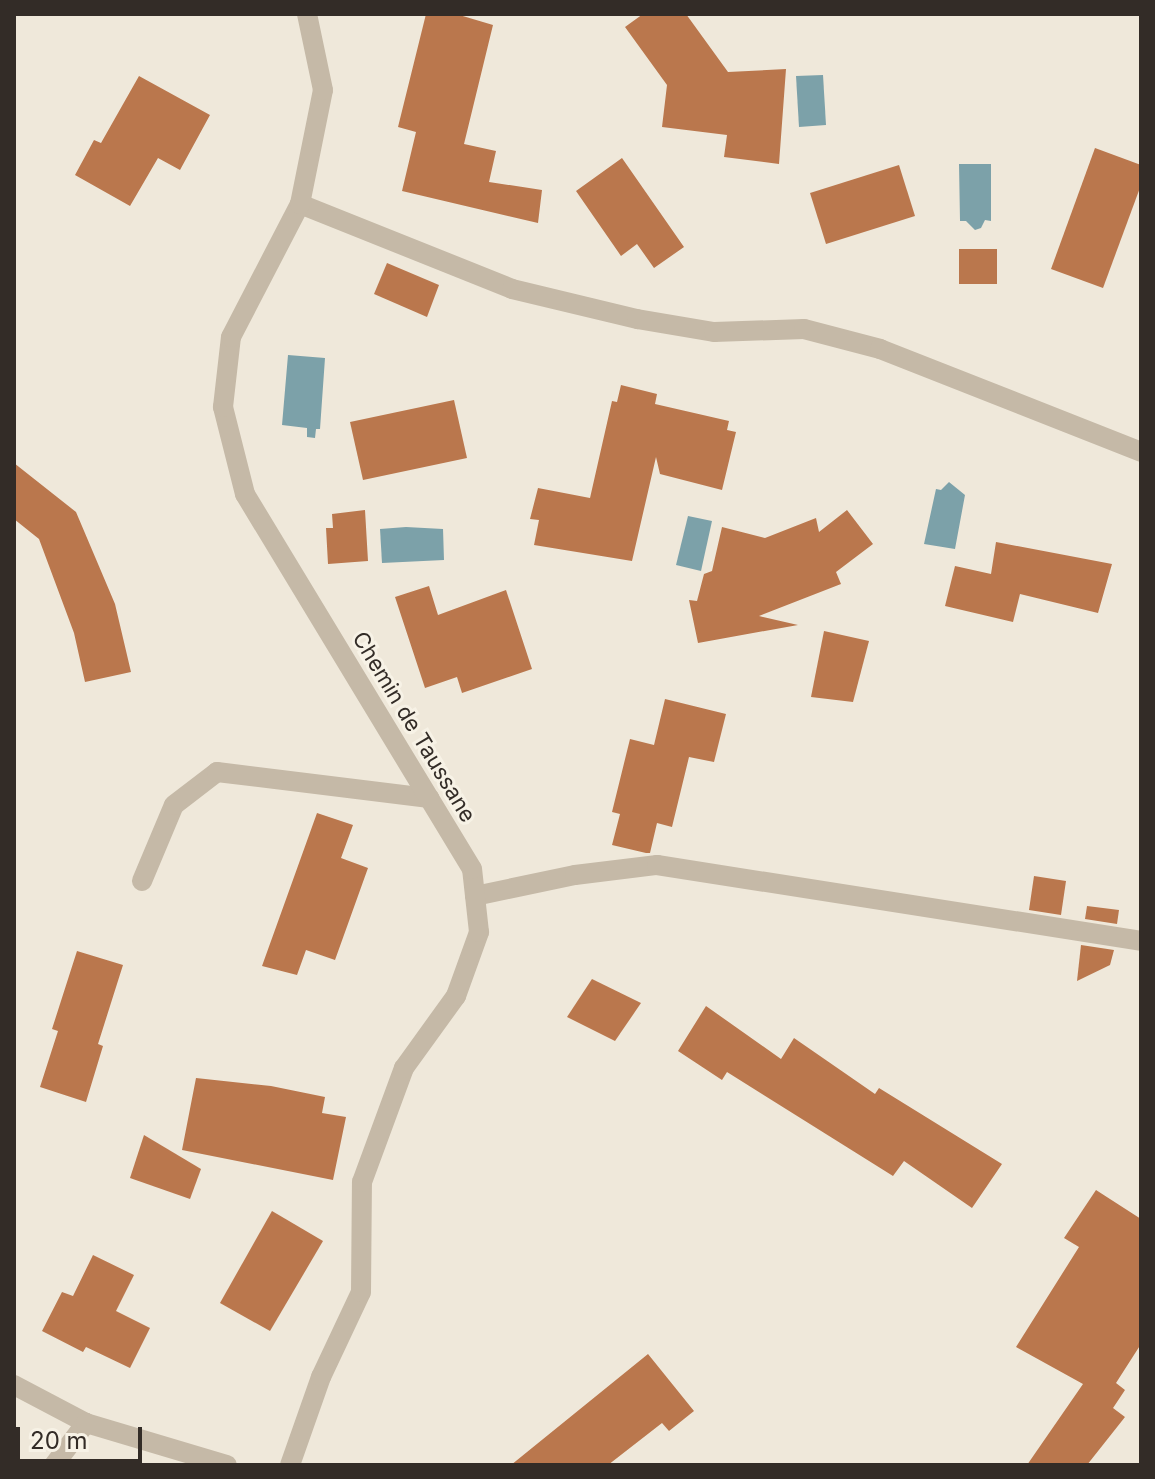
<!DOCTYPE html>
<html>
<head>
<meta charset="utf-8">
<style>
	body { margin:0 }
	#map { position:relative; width:1155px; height:1479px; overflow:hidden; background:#efe8da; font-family:Inter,sans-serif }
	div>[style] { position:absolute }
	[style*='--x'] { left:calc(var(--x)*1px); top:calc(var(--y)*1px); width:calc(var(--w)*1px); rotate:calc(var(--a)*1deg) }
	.water>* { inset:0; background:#7ca1a9 }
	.building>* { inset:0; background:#ba774d }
	.street>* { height:20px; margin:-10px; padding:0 10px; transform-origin:10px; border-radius:10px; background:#c5b9a7 }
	span { translate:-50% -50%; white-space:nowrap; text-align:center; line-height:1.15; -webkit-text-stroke:6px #f7f2e6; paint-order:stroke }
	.street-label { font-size:22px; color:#332c27 }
	.frame { position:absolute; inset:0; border:16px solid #332c27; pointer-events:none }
	.scale { position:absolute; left:16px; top:1427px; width:126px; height:36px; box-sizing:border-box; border:4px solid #332c27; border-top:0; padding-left:10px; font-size:24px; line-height:28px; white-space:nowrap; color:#332c27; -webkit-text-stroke:6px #f7f2e6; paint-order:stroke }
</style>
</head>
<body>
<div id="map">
	<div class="water">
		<div style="clip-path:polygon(823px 75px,826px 125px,799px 127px,796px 76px)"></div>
		<div style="clip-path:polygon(959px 164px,991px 164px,991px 221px,985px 220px,981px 228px,975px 230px,966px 221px,960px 221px)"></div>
		<div style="clip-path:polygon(288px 355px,325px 358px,320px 429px,316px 429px,315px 438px,307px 437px,307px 428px,282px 425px)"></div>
		<div style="clip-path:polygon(949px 482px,965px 495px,955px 549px,924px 544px,936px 489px,941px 490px)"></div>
		<div style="clip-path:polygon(688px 516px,712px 521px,701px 571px,676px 565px)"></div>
		<div style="clip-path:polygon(406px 527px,443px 529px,444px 560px,382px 563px,380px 529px)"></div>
	</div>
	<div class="building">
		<div style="clip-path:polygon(426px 14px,456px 14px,493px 25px,464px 144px,496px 151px,489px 182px,542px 190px,538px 223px,402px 191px,416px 132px,398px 127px)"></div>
		<div style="clip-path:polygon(643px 14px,686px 14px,728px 72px,786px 69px,779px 164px,724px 157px,727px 135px,662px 127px,667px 85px,625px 27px)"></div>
		<div style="clip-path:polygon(139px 76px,210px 115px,180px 170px,158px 158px,130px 206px,75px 175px,94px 140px,101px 143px)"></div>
		<div style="clip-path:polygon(1095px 148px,1141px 165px,1141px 185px,1103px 288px,1051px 269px)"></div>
		<div style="clip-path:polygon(622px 158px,684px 247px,654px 268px,637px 244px,621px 256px,576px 191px)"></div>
		<div style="clip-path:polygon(899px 165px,915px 216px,826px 244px,810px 193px)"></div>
		<div style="clip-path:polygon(959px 249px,997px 249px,997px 284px,959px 284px)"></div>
		<div style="clip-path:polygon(387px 263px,439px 285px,427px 317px,374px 294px)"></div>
		<div style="clip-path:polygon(621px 385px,657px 394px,655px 404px,729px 421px,727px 430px,736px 432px,722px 490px,660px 474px,656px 457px,632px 561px,534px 545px,539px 520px,530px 519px,538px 488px,590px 498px,612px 401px,617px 402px)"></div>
		<div style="clip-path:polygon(454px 400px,467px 458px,363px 480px,350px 422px)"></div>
		<div style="clip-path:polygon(14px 463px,76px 512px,115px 604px,131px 672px,85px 682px,74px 633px,39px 539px,14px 519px)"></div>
		<div style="clip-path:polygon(365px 510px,368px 561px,328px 564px,326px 528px,333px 528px,332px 514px)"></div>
		<div style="clip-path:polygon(847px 510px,873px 544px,836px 572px,841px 584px,759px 616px,798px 625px,698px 643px,689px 600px,697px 601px,704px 574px,712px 571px,722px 527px,765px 538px,816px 518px,819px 532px)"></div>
		<div style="clip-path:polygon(996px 542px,1112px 564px,1098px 613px,1020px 594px,1013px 622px,945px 606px,955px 566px,991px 574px)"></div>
		<div style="clip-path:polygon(429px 586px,438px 615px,506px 590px,532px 669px,462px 693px,457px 677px,425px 688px,395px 597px)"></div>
		<div style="clip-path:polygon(824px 631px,869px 641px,853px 702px,811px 697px)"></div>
		<div style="clip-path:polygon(665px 699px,726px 714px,714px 762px,689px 757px,672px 827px,657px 823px,650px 853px,646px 853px,612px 845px,620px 814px,612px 812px,630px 739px,654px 745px)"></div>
		<div style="clip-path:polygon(317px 813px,353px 825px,341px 858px,368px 868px,335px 960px,306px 950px,297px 975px,262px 966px)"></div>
		<div style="clip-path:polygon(1034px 876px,1066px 881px,1061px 915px,1029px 910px)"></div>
		<div style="clip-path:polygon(1087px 906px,1119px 910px,1117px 924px,1085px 919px)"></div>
		<div style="clip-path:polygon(1081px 945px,1114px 950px,1110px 965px,1077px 981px)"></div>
		<div style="clip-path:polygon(77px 951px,123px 965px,98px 1044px,103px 1046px,86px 1102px,40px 1087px,58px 1031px,52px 1029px)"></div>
		<div style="clip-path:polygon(592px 979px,641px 1003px,615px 1041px,567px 1017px)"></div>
		<div style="clip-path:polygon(706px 1006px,781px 1059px,794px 1038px,875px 1094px,879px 1088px,1002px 1164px,972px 1208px,904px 1161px,893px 1176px,727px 1072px,722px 1080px,678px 1051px)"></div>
		<div style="clip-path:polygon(196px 1078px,271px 1086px,325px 1097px,322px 1113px,346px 1117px,333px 1180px,182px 1150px)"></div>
		<div style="clip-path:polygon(144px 1135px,201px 1169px,190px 1199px,130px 1178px)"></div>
		<div style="clip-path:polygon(1096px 1190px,1141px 1219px,1141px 1344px,1116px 1383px,1125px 1390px,1113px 1408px,1125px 1417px,1087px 1465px,1027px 1465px,1083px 1384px,1016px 1347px,1079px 1247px,1064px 1238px)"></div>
		<div style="clip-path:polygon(272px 1211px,323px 1241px,270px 1331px,220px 1303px)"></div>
		<div style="clip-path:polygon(93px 1255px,134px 1275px,116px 1311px,150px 1328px,130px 1368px,86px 1347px,83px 1352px,42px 1331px,62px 1292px,73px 1296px)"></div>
		<div style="clip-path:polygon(648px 1354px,694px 1411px,669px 1431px,662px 1423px,608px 1465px,511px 1465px)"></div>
	</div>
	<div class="street">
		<div style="--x:300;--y:204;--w:228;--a:21.8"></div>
		<div style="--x:512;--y:289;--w:129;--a:13.5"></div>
		<div style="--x:637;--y:319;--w:78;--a:9.6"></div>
		<div style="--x:714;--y:332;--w:90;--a:-1.9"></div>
		<div style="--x:804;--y:329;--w:79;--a:14.7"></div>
		<div style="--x:880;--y:349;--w:281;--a:21.5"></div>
		<div style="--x:142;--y:881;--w:82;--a:-67.2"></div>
		<div style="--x:174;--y:805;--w:54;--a:-37.5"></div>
		<div style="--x:217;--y:772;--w:214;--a:7"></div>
		<div style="--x:475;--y:896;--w:102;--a:-11.9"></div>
		<div style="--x:575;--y:875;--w:83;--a:-7"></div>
		<div style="--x:657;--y:865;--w:490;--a:8.9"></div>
		<div style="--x:14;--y:1385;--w:81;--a:27.8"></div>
		<div style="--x:54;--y:1465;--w:53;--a:-52.7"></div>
		<div style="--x:86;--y:1423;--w:147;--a:16.6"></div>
		<div style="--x:290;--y:1465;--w:93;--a:-70.6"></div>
		<div style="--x:321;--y:1377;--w:94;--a:-64.8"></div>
		<div style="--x:361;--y:1292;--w:110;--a:-89.5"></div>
		<div style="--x:362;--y:1182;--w:121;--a:-69.8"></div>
		<div style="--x:404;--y:1068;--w:89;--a:-54.2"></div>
		<div style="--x:456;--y:996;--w:68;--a:-70.2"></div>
		<div style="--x:479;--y:932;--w:63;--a:-96.3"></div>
		<div style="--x:472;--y:869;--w:438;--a:-121.2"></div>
		<div style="--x:245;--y:494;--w:90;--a:-104.2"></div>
		<div style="--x:223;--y:407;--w:70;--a:-83.5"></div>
		<div style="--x:231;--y:337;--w:150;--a:-62.6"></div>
		<div style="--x:300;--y:204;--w:116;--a:-78.6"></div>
		<div style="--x:323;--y:90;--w:78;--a:-101.9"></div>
	</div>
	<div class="street-label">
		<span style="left:414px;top:727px;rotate:59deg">Chemin de Taussane</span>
	</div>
	<div class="frame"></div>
	<div class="scale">20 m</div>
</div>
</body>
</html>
